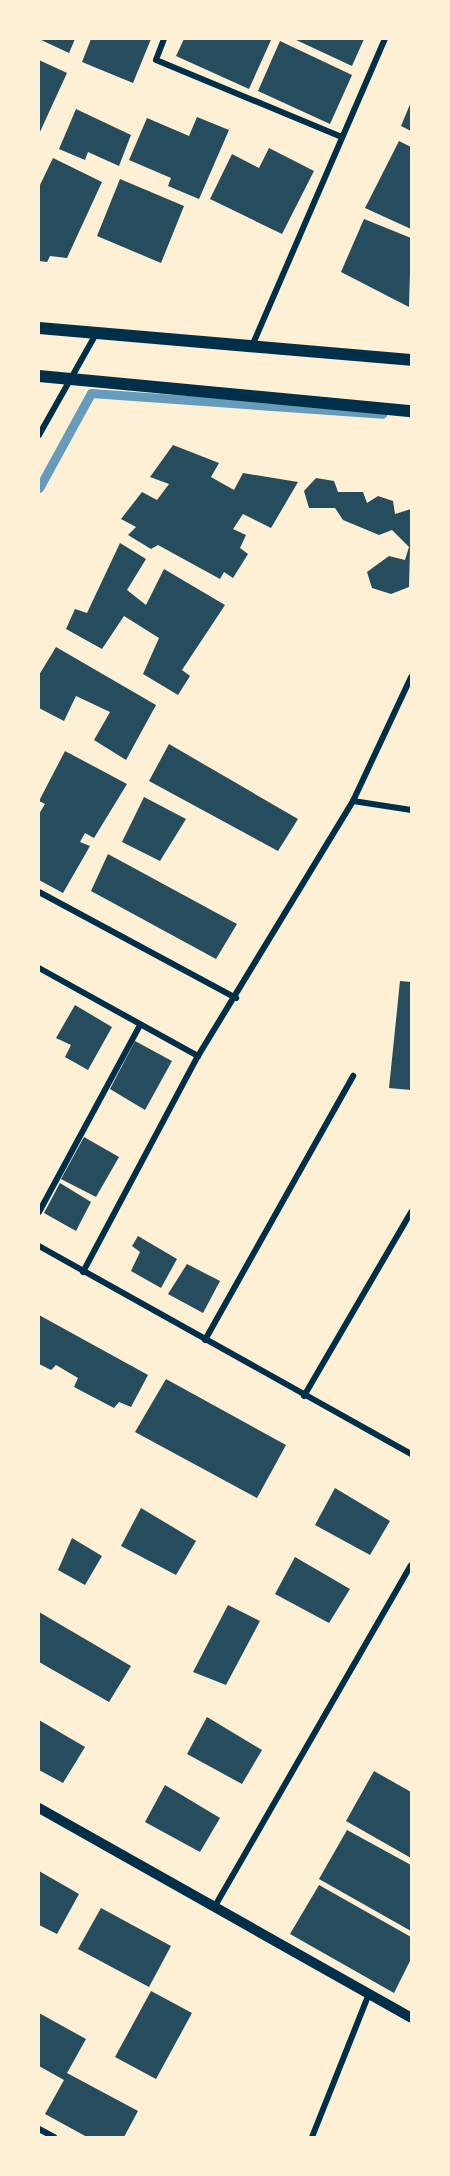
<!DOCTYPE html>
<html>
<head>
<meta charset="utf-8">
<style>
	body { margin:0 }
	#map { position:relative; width:450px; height:2176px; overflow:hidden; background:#fdf0d5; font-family:"Fira Sans",sans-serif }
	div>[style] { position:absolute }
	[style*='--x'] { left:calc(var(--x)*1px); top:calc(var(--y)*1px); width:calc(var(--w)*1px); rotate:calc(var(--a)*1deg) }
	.stream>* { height:9px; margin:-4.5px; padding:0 4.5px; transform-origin:4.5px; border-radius:4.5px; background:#669bbc }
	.building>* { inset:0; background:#264d5e }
	.minor>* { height:6px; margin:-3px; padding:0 3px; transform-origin:3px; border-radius:3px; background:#003049 }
	.tertiary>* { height:10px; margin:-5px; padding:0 5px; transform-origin:5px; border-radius:5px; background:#003049 }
	.secondary>* { height:12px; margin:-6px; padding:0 6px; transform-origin:6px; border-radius:6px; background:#003049 }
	span { translate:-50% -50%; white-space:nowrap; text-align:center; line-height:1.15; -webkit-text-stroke:4.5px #fdf0d5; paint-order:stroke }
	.frame { position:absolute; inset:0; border:40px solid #fdf0d5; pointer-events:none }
</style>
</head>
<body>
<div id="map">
	<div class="stream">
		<div style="--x:39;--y:488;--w:108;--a:-61.3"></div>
		<div style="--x:91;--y:393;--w:292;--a:4.1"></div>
	</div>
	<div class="building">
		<div style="clip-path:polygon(39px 39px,75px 39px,69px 53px)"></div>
		<div style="clip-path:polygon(91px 39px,151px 39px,133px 83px,82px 62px)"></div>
		<div style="clip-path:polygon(184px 39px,269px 39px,271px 40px,249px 89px,176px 56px)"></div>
		<div style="clip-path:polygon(294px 39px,364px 39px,352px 66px)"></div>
		<div style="clip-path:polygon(280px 41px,352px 75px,330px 124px,258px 91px)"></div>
		<div style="clip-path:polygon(39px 60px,67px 73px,39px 134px)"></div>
		<div style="clip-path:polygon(411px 102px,411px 131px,401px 126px)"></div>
		<div style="clip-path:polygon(76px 109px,131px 135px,119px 166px,88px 152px,85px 160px,59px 149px)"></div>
		<div style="clip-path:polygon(197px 117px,229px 130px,199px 199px,168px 186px,171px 178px,129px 160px,147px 118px,189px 136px)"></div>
		<div style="clip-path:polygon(399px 141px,411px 147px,411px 229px,365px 208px)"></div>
		<div style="clip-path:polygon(269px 148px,314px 171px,282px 234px,210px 199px,232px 154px,259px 168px)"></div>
		<div style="clip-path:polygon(53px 158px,102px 182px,67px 258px,50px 256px,47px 262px,39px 261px,39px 187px)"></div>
		<div style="clip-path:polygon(120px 179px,184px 206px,161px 263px,97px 236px)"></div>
		<div style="clip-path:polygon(364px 219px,411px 238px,409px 307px,341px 272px)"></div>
		<div style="clip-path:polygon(173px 445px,219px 463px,211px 477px,234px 490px,243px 473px,298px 482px,271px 528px,243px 514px,233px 529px,246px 535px,240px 548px,248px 554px,233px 578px,224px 572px,220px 579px,158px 545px,151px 549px,128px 535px,136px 527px,121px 519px,142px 492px,157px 500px,169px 484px,150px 477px)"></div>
		<div style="clip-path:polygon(316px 478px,334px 481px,338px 492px,363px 492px,367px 503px,378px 496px,393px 501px,395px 514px,411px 509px,409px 587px,391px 594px,372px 588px,367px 572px,389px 556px,405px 560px,409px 547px,392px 530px,379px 535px,343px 520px,335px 508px,309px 508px,304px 491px)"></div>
		<div style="clip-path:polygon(120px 543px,146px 559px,127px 590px,146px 605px,164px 569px,225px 605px,182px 670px,190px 676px,178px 695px,143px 674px,159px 638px,124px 616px,102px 649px,66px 629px,75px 609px,87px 613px)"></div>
		<div style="clip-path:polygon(56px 647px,156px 705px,126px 760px,94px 740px,110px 712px,76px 696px,64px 721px,39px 708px,39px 675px)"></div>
		<div style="clip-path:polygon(169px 744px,298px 819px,278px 851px,149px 781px)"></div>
		<div style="clip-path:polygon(65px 751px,127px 784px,94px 838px,85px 833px,80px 842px,90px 846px,63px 893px,39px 880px,39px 814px,45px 804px,39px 801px)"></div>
		<div style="clip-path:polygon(144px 797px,186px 819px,160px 861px,122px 842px)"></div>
		<div style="clip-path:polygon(108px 854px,237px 924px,216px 959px,91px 891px)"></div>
		<div style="clip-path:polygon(400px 981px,411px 982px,411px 1090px,389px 1088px)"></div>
		<div style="clip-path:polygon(75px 1005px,112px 1027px,88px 1070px,65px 1057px,71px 1045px,56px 1038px)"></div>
		<div style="clip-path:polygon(135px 1041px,172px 1061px,145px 1110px,110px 1089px)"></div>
		<div style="clip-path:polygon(84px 1137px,119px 1157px,96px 1197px,61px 1179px)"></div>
		<div style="clip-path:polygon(60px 1183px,91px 1202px,76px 1231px,44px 1213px)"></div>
		<div style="clip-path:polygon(138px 1236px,177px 1259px,161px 1288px,131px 1271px,140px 1252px,132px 1246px)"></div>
		<div style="clip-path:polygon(187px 1264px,220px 1281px,203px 1313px,168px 1294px)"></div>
		<div style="clip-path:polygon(39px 1315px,148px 1375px,131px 1407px,119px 1402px,114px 1408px,74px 1387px,78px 1378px,56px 1365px,51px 1370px,39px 1364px)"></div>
		<div style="clip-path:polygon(166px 1379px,286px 1445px,257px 1498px,135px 1432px)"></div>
		<div style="clip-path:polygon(335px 1488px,390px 1521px,370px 1555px,315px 1525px)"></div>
		<div style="clip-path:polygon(141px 1508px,196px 1541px,176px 1575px,121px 1546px)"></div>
		<div style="clip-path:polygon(72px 1538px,102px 1556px,85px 1585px,58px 1570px)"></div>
		<div style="clip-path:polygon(295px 1557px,350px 1589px,329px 1623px,275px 1594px)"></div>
		<div style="clip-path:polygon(228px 1605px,260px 1621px,226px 1685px,193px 1672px)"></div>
		<div style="clip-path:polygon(39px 1612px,131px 1666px,109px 1702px,39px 1662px)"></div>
		<div style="clip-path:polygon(207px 1717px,262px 1750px,242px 1784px,187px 1754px)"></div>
		<div style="clip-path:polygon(39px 1720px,85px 1747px,63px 1783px,39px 1770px)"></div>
		<div style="clip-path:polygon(374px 1771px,411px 1792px,411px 1858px,346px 1821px)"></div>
		<div style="clip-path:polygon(165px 1785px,220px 1818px,200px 1852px,145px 1822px)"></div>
		<div style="clip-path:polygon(347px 1830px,411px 1865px,411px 1931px,319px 1879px)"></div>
		<div style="clip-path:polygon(39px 1871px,79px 1894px,57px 1934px,39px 1925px)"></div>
		<div style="clip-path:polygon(319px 1885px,411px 1937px,411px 1959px,394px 1993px,290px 1934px)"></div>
		<div style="clip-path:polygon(101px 1908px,171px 1946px,149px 1987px,78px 1949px)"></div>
		<div style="clip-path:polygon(151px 1991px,192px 2013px,156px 2079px,115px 2057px)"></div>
		<div style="clip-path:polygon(39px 2013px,86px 2039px,67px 2073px,138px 2111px,124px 2137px,87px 2137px,45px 2114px,64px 2080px,39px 2066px)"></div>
	</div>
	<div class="minor">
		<div style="--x:164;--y:39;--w:22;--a:111"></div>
		<div style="--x:156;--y:60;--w:201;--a:22.5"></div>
		<div style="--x:252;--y:346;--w:335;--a:-66.6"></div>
		<div style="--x:39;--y:435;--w:116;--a:-60.6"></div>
		<div style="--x:353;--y:801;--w:59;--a:8.8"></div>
		<div style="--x:39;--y:892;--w:224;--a:28.3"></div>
		<div style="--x:39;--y:968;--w:182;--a:29"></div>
		<div style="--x:39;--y:1212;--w:213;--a:-61.6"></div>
		<div style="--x:39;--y:1246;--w:426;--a:29.2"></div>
		<div style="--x:83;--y:1272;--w:245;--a:-62"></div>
		<div style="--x:198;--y:1056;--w:298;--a:-58.7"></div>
		<div style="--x:353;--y:801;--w:137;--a:-64.9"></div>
		<div style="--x:205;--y:1340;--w:303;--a:-60.7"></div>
		<div style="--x:304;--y:1396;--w:213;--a:-59.8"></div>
		<div style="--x:215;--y:1906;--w:393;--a:-60.1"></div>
		<div style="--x:39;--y:2129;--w:17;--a:28"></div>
		<div style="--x:312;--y:2137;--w:154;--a:-68.3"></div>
	</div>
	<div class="tertiary">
		<div style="--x:39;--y:1808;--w:427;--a:29.4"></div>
	</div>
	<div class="secondary">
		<div style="--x:39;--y:328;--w:373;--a:4.9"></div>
		<div style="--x:39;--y:376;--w:374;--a:5.4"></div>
	</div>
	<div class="frame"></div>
</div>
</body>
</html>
